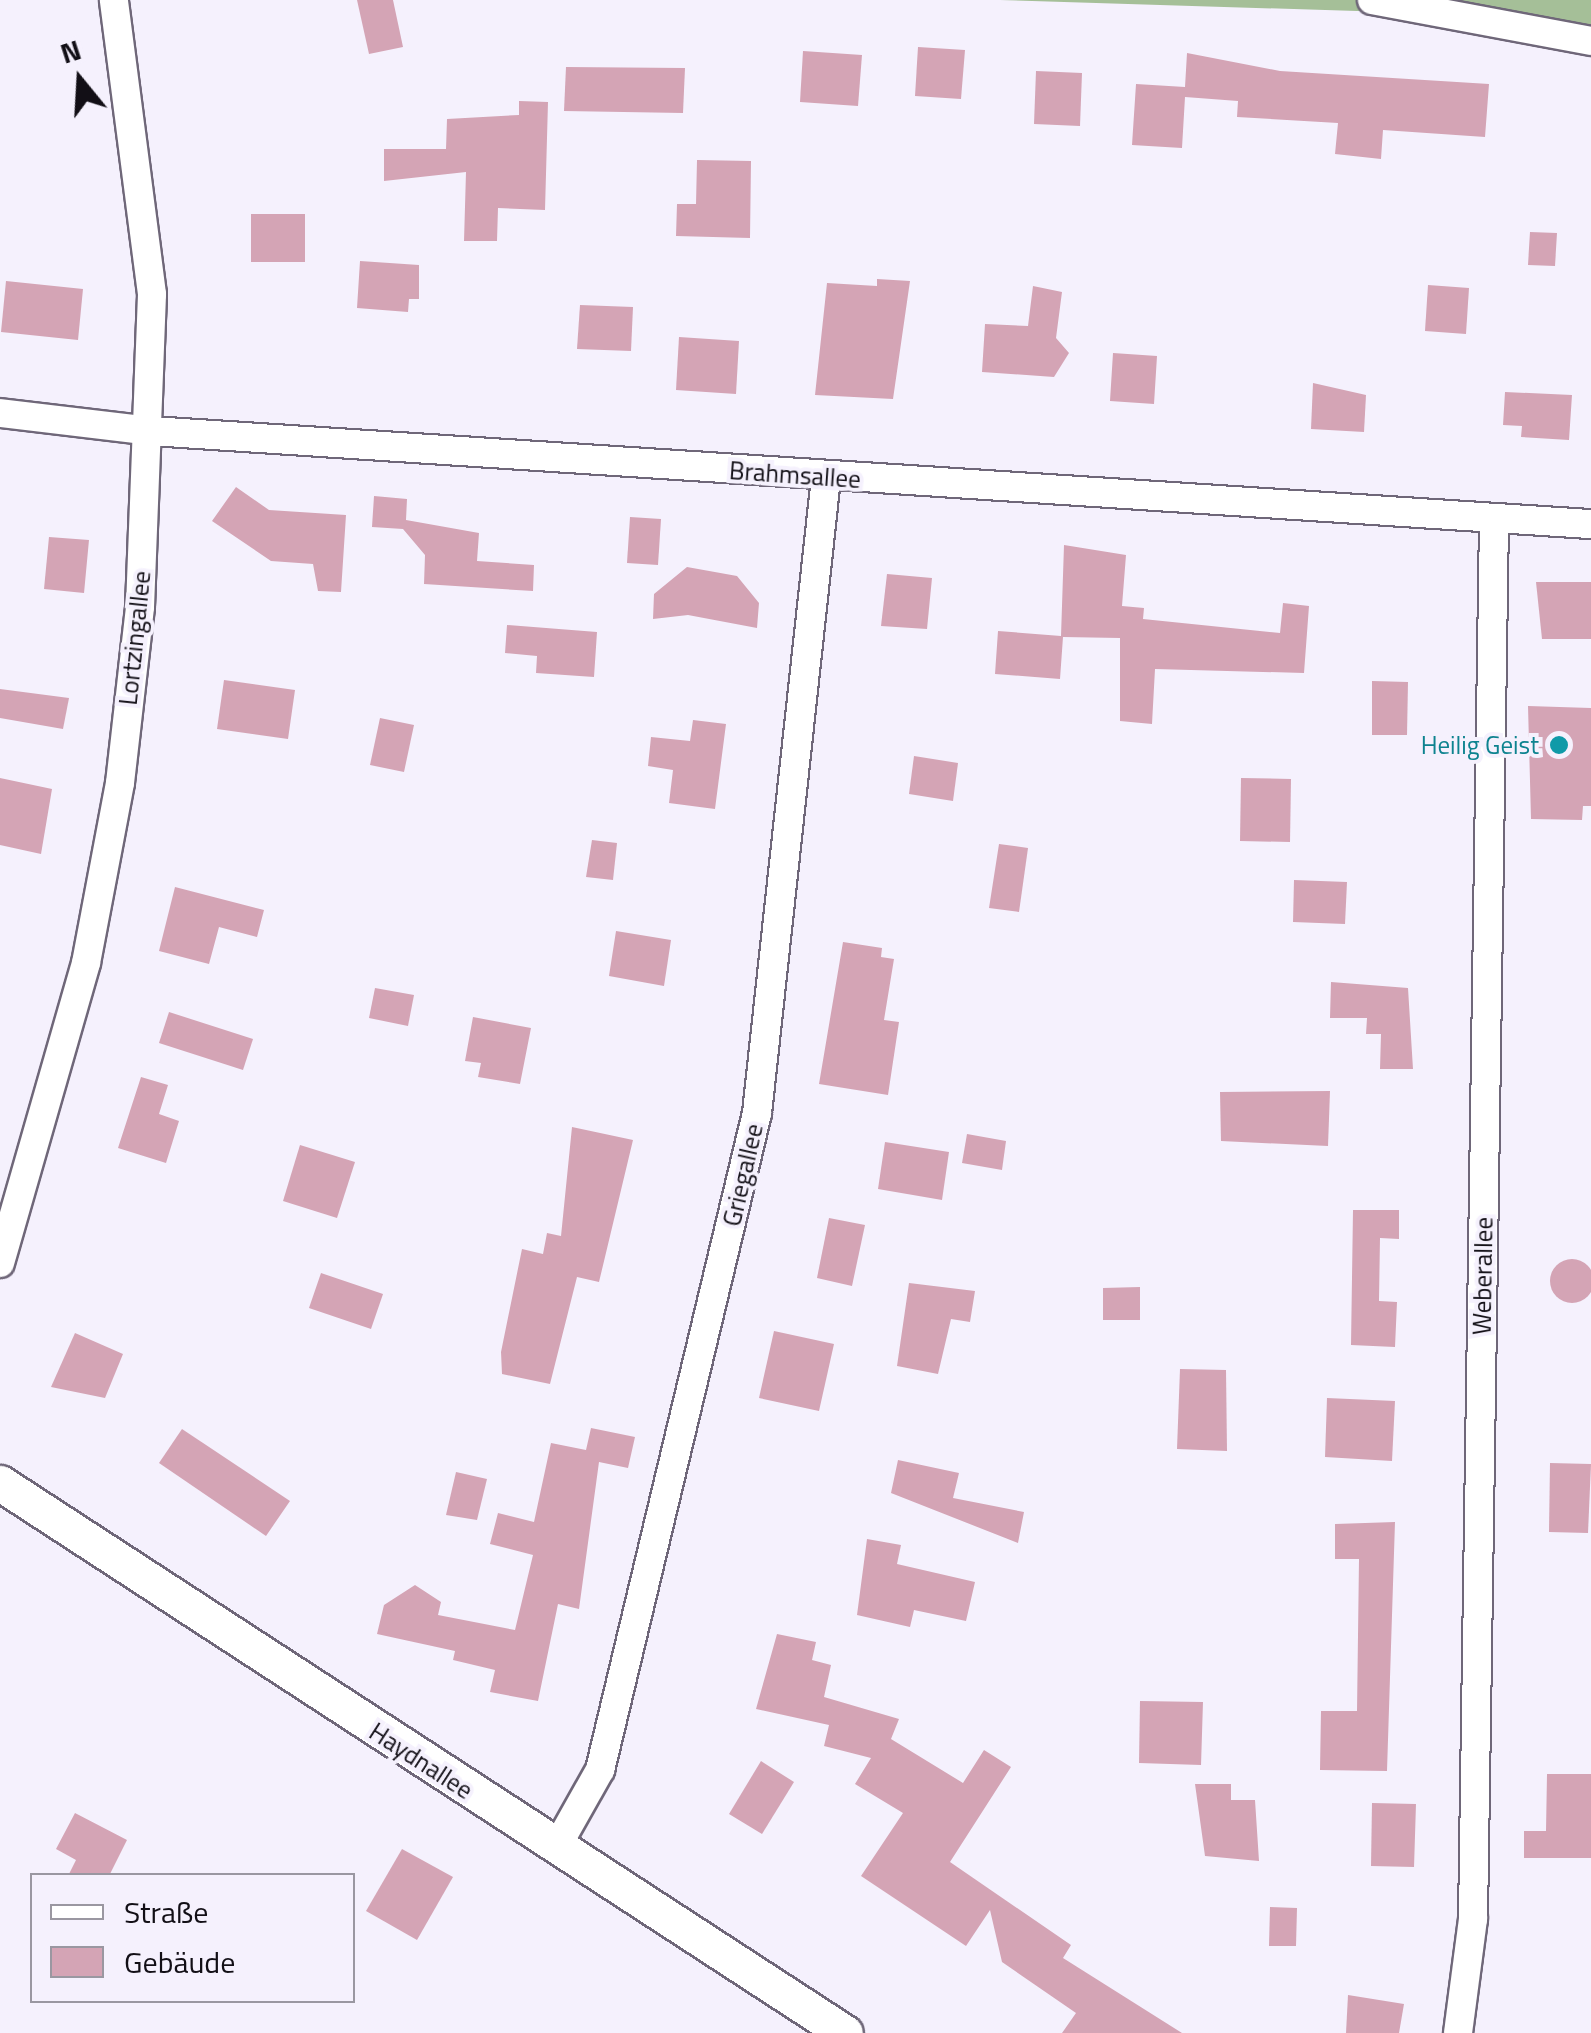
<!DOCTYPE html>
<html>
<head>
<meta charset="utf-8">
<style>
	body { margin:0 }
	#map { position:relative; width:1591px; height:2033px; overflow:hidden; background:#f5f1fd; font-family:"Titillium Web",sans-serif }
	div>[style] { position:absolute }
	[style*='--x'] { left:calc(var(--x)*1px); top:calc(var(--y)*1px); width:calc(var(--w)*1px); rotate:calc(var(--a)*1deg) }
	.forest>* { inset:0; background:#a5bf98 }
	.building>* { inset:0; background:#d4a4b5 }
	.round { border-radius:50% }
	.roads { filter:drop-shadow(2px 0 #6f6779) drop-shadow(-2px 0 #6f6779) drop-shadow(0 2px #6f6779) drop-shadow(0 -2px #6f6779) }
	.minor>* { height:28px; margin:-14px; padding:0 14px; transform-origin:14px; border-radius:14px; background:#fff }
	.tertiary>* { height:35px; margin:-17.5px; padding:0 17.5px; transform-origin:17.5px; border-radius:17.5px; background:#fff }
	.dots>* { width:28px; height:28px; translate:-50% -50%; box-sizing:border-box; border:5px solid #f5f1fd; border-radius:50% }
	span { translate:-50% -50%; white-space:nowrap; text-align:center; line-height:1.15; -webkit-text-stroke:8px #f5f1fd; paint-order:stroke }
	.street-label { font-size:25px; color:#120f16 }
	.culture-label { font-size:25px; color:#0d838f }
	.right { translate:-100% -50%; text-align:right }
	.legend { position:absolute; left:30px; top:1873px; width:325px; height:130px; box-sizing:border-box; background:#f5f1fd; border:2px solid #9a97a1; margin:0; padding:12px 18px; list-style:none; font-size:30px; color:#120f16 }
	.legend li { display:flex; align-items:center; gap:20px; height:50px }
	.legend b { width:50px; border:2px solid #9a97a1 }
	.north { position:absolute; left:30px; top:30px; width:100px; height:100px; -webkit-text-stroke:8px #f5f1fd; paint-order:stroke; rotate:342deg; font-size:28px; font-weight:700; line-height:40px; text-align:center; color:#120f16 }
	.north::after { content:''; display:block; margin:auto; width:35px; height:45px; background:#120f16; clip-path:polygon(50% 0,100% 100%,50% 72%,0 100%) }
</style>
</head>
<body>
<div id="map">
	<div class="forest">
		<div style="clip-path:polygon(1000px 0,1591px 0,1591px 54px,1420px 13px)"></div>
	</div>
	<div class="building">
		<div style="clip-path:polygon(357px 0,393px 0,403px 47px,369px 54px)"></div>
		<div style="clip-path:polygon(918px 47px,965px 50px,961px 99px,915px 96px)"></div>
		<div style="clip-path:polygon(803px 51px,862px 55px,858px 106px,800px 102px)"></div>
		<div style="clip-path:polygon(1187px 53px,1280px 71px,1489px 84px,1485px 137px,1383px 130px,1381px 159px,1335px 154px,1338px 123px,1237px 117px,1238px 101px,1185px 97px,1182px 148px,1132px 145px,1136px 84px,1185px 87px)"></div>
		<div style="clip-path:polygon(566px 67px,685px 68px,683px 113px,564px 111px)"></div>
		<div style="clip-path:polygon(1036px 71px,1082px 73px,1080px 126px,1034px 124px)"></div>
		<div style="clip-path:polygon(519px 101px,548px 102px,545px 210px,498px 208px,497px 241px,464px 241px,466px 172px,384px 181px,384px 149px,446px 149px,447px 119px,519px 115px)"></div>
		<div style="clip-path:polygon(697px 160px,751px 161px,750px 238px,676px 236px,677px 204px,696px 204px)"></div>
		<div style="clip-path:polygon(251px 214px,305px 214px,305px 262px,251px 262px)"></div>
		<div style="clip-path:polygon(1530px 232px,1557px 233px,1555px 266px,1528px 265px)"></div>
		<div style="clip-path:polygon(360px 261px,419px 265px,419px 299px,409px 299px,408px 312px,357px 308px)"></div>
		<div style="clip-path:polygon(877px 279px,910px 281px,893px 399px,815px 395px,827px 283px,877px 286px)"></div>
		<div style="clip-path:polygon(6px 281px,83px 289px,78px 340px,1px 332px)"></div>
		<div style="clip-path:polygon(1428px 285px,1469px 288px,1466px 334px,1425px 331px)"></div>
		<div style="clip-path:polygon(1033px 286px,1062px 292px,1056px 338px,1069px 353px,1054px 377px,982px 372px,985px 324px,1028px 326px)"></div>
		<div style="clip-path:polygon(580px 305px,633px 307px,631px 351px,577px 349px)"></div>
		<div style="clip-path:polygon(679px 337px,739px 341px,736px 394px,676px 390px)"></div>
		<div style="clip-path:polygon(1113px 353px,1157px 356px,1154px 404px,1110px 401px)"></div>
		<div style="clip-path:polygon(1313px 383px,1366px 395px,1364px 432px,1311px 429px)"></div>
		<div style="clip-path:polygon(1505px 392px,1572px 395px,1569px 440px,1521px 437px,1522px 426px,1503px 425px)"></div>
		<div style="clip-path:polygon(236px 487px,269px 510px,346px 515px,341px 592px,318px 591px,313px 564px,271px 561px,212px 521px)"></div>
		<div style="clip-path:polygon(374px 496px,407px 499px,406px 520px,479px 533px,477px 561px,534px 565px,533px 591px,424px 584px,425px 555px,403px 529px,372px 527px)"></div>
		<div style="clip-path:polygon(630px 517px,661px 519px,658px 565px,627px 563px)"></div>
		<div style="clip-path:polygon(49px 537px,89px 540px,84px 593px,44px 589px)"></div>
		<div style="clip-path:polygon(1064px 545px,1126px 555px,1122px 606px,1144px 608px,1143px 619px,1280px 633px,1283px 603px,1309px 606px,1304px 673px,1155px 669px,1152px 724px,1120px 721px,1120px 638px,1063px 637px,1060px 679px,995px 674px,998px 631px,1061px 636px)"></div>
		<div style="clip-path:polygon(687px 567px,737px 576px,759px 603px,757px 628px,688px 615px,653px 619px,654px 594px)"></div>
		<div style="clip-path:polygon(887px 574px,932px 578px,927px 629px,881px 626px)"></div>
		<div style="clip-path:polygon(1536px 582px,1591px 582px,1591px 639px,1542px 639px)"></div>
		<div style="clip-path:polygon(507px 625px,597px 632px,594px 677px,536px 673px,537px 656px,505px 653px)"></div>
		<div style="clip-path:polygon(224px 680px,295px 690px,288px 739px,217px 729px)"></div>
		<div style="clip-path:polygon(1372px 681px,1408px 682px,1407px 735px,1372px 735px)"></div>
		<div style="clip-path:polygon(0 689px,69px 698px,63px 729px,0 718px)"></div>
		<div style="clip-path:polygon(1528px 706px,1591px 708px,1591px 806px,1583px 806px,1582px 820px,1531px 819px)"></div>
		<div style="clip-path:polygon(380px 718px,414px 725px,404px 772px,370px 765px)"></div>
		<div style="clip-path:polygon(693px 720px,726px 724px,715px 809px,669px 803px,673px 770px,648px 766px,651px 737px,690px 741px)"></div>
		<div style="clip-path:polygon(914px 756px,958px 763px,953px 801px,909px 794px)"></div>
		<div style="clip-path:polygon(0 778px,52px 789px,41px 854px,0 845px)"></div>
		<div style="clip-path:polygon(1241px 778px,1291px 779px,1290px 842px,1240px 841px)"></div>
		<div style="clip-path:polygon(592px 840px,617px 843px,613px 880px,586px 877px)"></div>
		<div style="clip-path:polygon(999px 844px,1028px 848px,1019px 912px,989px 908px)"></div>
		<div style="clip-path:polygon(1294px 880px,1347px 882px,1345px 924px,1293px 922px)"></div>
		<div style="clip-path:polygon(175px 887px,264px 910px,257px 937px,219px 927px,209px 964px,159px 951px)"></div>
		<div style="clip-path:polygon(616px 931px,671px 940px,664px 986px,609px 976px)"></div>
		<div style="clip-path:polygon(843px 942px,882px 948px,881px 957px,894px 959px,884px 1020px,899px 1022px,888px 1095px,819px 1084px)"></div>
		<div style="clip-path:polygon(1331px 982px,1408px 988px,1413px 1069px,1380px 1069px,1381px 1034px,1366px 1034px,1367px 1018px,1330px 1018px)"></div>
		<div style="clip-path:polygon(375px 988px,414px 995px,408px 1026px,369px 1018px)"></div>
		<div style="clip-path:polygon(169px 1012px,253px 1039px,243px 1070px,159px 1043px)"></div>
		<div style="clip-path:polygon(473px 1017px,531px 1028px,520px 1084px,478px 1077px,481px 1063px,465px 1061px)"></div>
		<div style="clip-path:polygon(141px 1077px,168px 1085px,159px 1114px,179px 1121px,166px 1163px,118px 1148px)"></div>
		<div style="clip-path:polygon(1330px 1091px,1328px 1146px,1221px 1141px,1220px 1092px)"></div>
		<div style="clip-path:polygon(572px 1127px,633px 1140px,599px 1282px,577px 1277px,550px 1384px,502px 1374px,501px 1352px,522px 1249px,543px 1254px,547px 1233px,561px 1236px)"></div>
		<div style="clip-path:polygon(967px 1134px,1006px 1141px,1002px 1170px,962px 1163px)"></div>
		<div style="clip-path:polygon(885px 1142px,949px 1152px,942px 1200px,878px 1189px)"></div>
		<div style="clip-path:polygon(300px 1145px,355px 1162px,337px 1218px,283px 1201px)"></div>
		<div style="clip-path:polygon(1353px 1210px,1399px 1210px,1399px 1239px,1380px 1238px,1379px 1301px,1397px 1302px,1395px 1347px,1351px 1345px)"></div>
		<div style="clip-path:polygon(829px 1218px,865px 1225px,852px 1286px,817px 1278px)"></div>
		<div class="round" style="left:1550px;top:1259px;width:44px;height:44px"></div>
		<div style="clip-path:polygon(321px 1273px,383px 1294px,371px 1329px,309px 1308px)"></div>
		<div style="clip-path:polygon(909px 1283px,975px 1291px,970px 1322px,951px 1319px,938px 1374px,897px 1366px)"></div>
		<div style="clip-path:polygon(1140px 1287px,1140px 1320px,1103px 1320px,1103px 1288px)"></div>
		<div style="clip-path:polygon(774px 1331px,834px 1344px,819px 1411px,759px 1398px)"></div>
		<div style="clip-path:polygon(75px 1333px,123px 1354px,105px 1398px,51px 1387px)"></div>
		<div style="clip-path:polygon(1180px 1369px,1226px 1370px,1227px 1451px,1177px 1449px)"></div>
		<div style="clip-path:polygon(1327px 1398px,1395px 1401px,1392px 1461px,1325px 1457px)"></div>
		<div style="clip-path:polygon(591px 1428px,635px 1437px,628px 1468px,599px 1462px,579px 1609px,558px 1604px,538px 1701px,490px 1692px,495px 1670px,453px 1660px,455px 1651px,377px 1634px,384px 1605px,415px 1585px,441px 1602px,438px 1615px,515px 1630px,533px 1555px,490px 1544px,498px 1513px,534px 1522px,551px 1443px,586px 1450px)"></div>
		<div style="clip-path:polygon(182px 1429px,290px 1501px,266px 1536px,159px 1463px)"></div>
		<div style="clip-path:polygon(898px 1460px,959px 1473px,953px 1498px,1024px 1512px,1018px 1543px,891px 1493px)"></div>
		<div style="clip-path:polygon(1550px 1463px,1591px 1464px,1588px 1533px,1549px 1532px)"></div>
		<div style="clip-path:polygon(456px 1472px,487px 1479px,477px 1520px,446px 1515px)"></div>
		<div style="clip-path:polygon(1395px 1522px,1387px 1771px,1320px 1770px,1321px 1711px,1357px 1711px,1359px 1559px,1335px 1559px,1335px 1524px)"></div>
		<div style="clip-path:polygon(867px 1539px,901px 1545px,897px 1564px,975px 1582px,966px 1621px,914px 1610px,910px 1627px,857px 1615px)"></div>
		<div style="clip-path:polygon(777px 1634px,816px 1642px,812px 1660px,831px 1665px,824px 1697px,899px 1719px,891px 1739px,963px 1783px,984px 1750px,1011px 1767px,950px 1862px,1071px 1945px,1063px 1958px,1182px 2033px,1062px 2033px,1076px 2013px,1002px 1962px,990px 1910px,966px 1946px,861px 1876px,903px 1813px,855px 1784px,871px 1758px,824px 1746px,829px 1725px,756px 1709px)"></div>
		<div style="clip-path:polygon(1140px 1701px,1203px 1702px,1201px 1765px,1139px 1763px)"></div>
		<div style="clip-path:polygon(761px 1761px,794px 1782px,762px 1834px,729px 1814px)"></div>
		<div style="clip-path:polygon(1547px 1774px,1591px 1774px,1591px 1858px,1524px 1858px,1524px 1831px,1546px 1831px)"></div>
		<div style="clip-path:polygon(1195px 1784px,1231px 1784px,1231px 1800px,1255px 1800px,1259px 1861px,1205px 1856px)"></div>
		<div style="clip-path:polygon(1372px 1803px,1416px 1804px,1414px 1867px,1371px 1866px)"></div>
		<div style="clip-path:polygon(75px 1813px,127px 1840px,109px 1876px,68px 1876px,76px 1860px,56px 1849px)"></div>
		<div style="clip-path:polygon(402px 1849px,453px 1877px,417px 1940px,366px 1911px)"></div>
		<div style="clip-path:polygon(1270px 1907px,1297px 1908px,1296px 1946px,1269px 1946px)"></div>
		<div style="clip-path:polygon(1348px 1995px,1404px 2004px,1399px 2033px,1346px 2033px)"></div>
	</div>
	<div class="roads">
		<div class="minor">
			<div style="--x:1372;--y:0;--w:223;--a:10.6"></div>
			<div style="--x:0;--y:413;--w:152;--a:6.8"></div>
			<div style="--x:151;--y:431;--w:1443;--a:3.7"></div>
			<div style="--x:0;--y:1263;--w:312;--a:-74"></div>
			<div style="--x:86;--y:963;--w:183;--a:-79.3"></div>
			<div style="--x:120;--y:783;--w:177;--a:-83.5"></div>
			<div style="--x:140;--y:607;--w:313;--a:-87.8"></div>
			<div style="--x:152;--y:294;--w:296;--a:-97.4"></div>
			<div style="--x:556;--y:1848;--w:90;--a:-60.6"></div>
			<div style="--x:600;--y:1770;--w:675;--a:-76.56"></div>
			<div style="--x:757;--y:1113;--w:639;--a:-83.8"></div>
			<div style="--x:1458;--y:2033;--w:115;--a:-82.5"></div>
			<div style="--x:1473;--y:1919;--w:1400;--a:-89.14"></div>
		</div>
		<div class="tertiary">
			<div style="--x:0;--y:1483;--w:1008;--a:33.06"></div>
		</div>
	</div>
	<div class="dots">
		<div style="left:1559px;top:745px;background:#0f9aa8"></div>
	</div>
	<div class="street-label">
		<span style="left:795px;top:475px;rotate:4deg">Brahmsallee</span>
		<span style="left:135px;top:638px;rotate:-84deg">Lortzingallee</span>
		<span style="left:743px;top:1175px;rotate:-77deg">Griegallee</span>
		<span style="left:1483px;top:1276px;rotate:-89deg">Weberallee</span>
		<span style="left:421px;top:1761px;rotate:33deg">Haydnallee</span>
	</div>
	<div class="culture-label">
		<span class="right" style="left:1539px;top:745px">Heilig Geist</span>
	</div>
	<ul class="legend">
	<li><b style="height:12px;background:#fff"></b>Straße</li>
	<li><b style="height:28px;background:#d4a4b5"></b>Gebäude</li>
	</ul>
	<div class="north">N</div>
</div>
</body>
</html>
